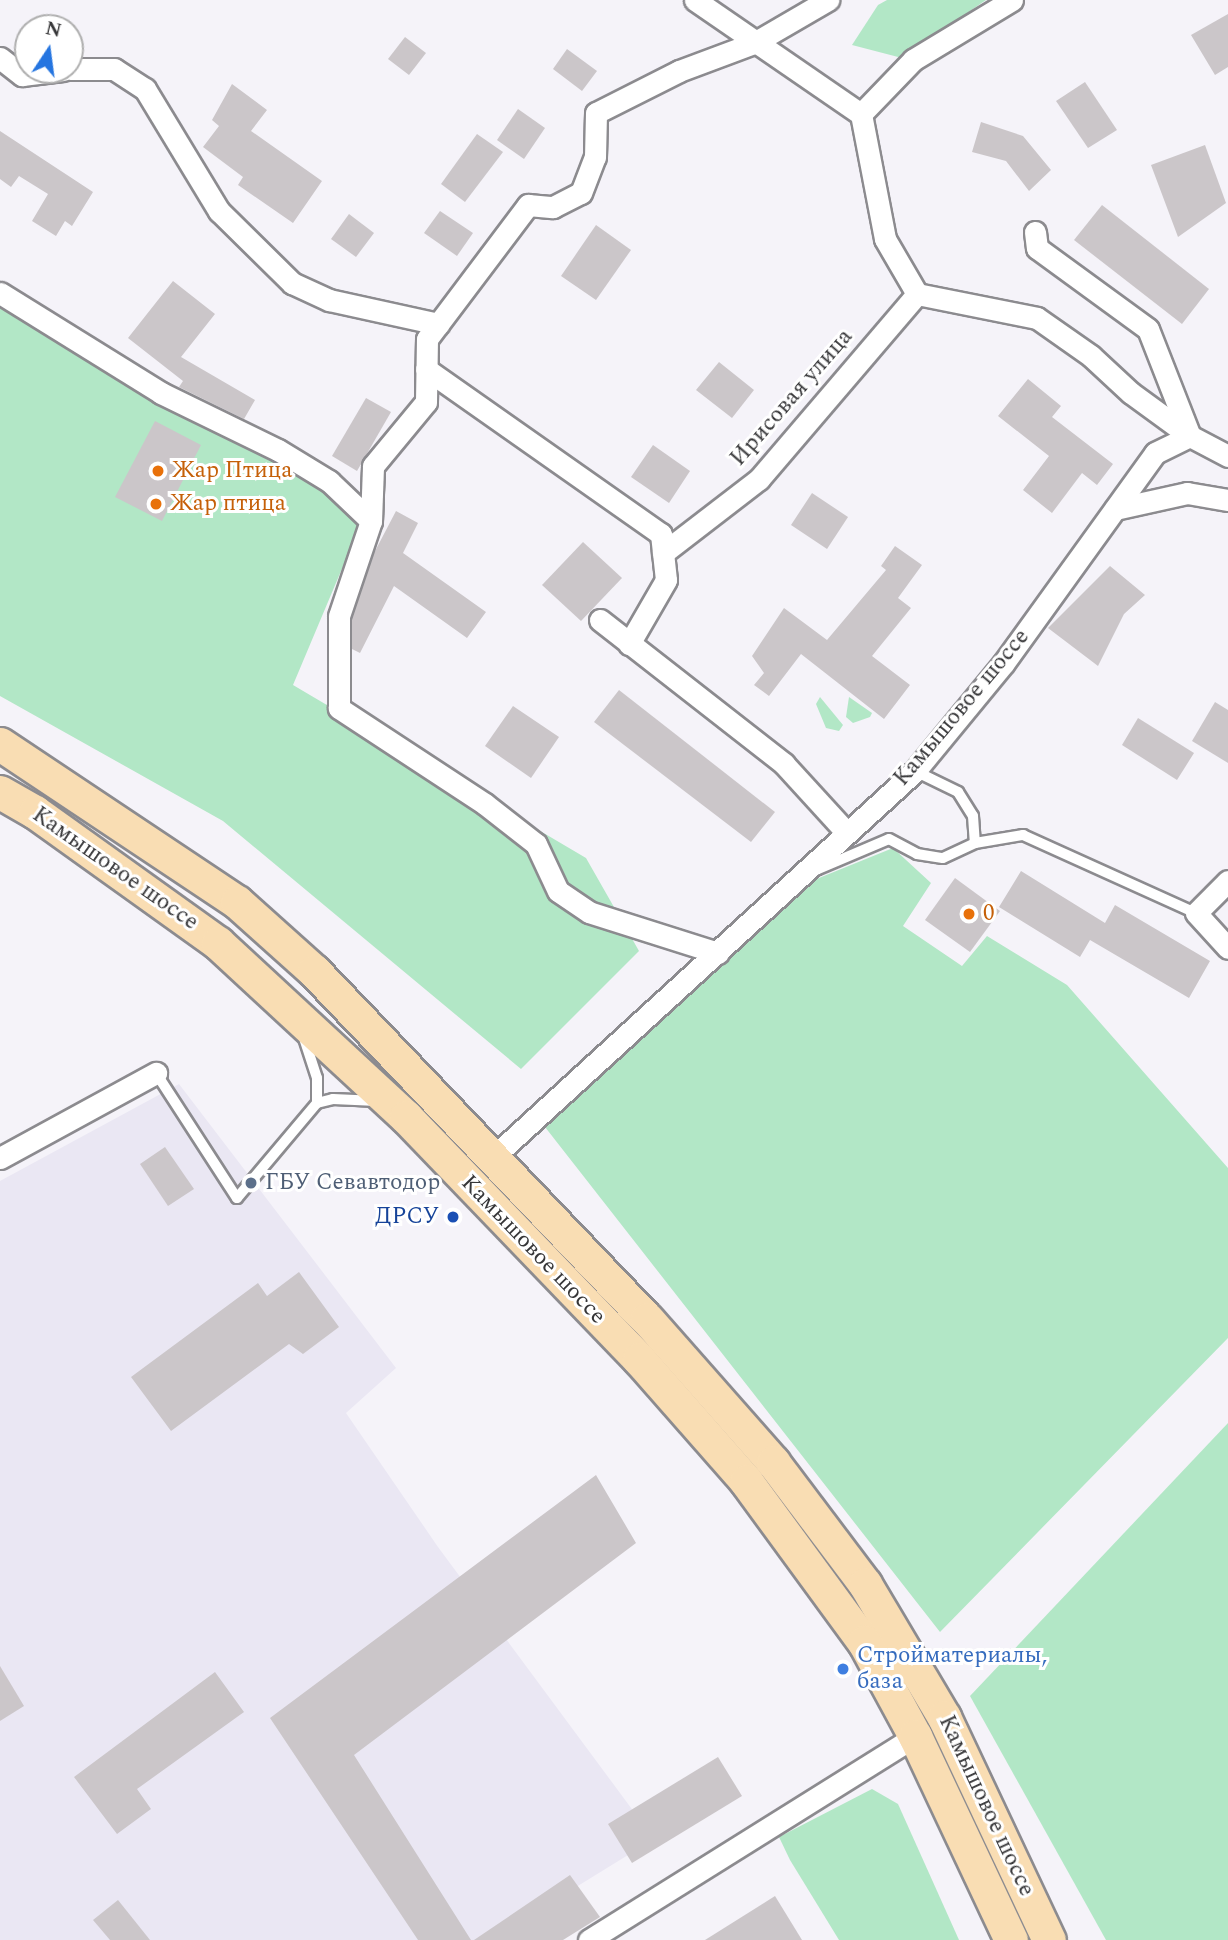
<!DOCTYPE html>
<html>
<head>
<meta charset="utf-8">
<style>
	body { margin:0 }
	#map { position:relative; width:1228px; height:1940px; overflow:hidden; background:#f5f3f9; font-family:Spectral,serif }
	div>[style] { position:absolute }
	[style*='--x'] { left:calc(var(--x)*1px); top:calc(var(--y)*1px); width:calc(var(--w)*1px); rotate:calc(var(--a)*1deg) }
	.built>* { inset:0; background:#eae7f3 }
	.green>* { inset:0; background:#b2e7c6 }
	.building>* { inset:0; background:#cbc6c9 }
	.roads { filter:drop-shadow(2px 0 #8c8b8f) drop-shadow(-2px 0 #8c8b8f) drop-shadow(0 2px #8c8b8f) drop-shadow(0 -2px #8c8b8f) }
	.lane>* { height:10px; margin:-5px; padding:0 5px; transform-origin:5px; border-radius:5px; background:#fff }
	.street>* { height:21px; margin:-10.5px; padding:0 10.5px; transform-origin:10.5px; border-radius:10.5px; background:#fff }
	.primary>* { height:33px; margin:-16.5px; padding:0 16.5px; transform-origin:16.5px; border-radius:16.5px; background:#f9ddb3 }
	.dots>* { width:19px; height:19px; translate:-50% -50%; box-sizing:border-box; border:4px solid #fff; border-radius:50% }
	span { translate:-50% -50%; white-space:nowrap; text-align:center; line-height:1.15; -webkit-text-stroke:6px #fff; paint-order:stroke }
	.street-label { font-size:23px; color:#363638 }
	.food-label { font-size:23px; color:#c56008 }
	.left { translate:0 -50%; text-align:left }
	.service-label { font-size:23px; color:#4e5e75 }
	.transit-label { font-size:23px; color:#164399 }
	.right { translate:-100% -50%; text-align:right }
	.shop-label { font-size:23px; color:#366cbe }
	.north { position:absolute; left:14px; top:14px; width:70px; height:70px; box-sizing:border-box; background:#fff; border:2px solid #afafaf; border-radius:50%; rotate:13deg; font-size:19px; font-weight:700; line-height:28px; text-align:center; color:#363638 }
	.north::after { content:''; display:block; margin:auto; width:24px; height:32px; background:#2575e0; clip-path:polygon(50% 0,100% 100%,50% 72%,0 100%) }
</style>
</head>
<body>
<div id="map">
	<div class="built">
		<div style="clip-path:polygon(179px 1084px,396px 1368px,346px 1413px,438px 1547px,654px 1839px,490px 1940px,0 1940px,0 1181px)"></div>
	</div>
	<div class="green">
		<div style="clip-path:polygon(887px 0,986px 0,902px 58px,852px 45px,878px 5px)"></div>
		<div style="clip-path:polygon(0 297px,365px 514px,293px 685px,586px 858px,639px 951px,521px 1069px,223px 821px,0 696px)"></div>
		<div style="clip-path:polygon(820px 697px,843px 725px,839px 731px,826px 728px,816px 704px)"></div>
		<div style="clip-path:polygon(849px 697px,872px 713px,870px 717px,853px 723px,846px 717px)"></div>
		<div style="clip-path:polygon(893px 848px,931px 883px,903px 926px,962px 966px,987px 936px,1067px 985px,1228px 1168px,1228px 1338px,940px 1632px,545px 1127px,814px 880px)"></div>
		<div style="clip-path:polygon(1228px 1423px,1228px 1940px,1106px 1940px,970px 1696px)"></div>
		<div style="clip-path:polygon(872px 1789px,898px 1804px,959px 1940px,839px 1940px,790px 1860px,779px 1837px)"></div>
	</div>
	<div class="building">
		<div style="clip-path:polygon(1228px 14px,1228px 67px,1215px 75px,1191px 35px)"></div>
		<div style="clip-path:polygon(405px 37px,426px 53px,409px 75px,388px 59px)"></div>
		<div style="clip-path:polygon(567px 49px,597px 71px,582px 91px,553px 69px)"></div>
		<div style="clip-path:polygon(1085px 82px,1117px 130px,1088px 148px,1056px 101px)"></div>
		<div style="clip-path:polygon(232px 84px,267px 110px,251px 131px,322px 181px,293px 223px,238px 185px,243px 177px,203px 147px,219px 126px,212px 120px)"></div>
		<div style="clip-path:polygon(518px 109px,545px 128px,524px 159px,497px 140px)"></div>
		<div style="clip-path:polygon(981px 122px,1023px 136px,1051px 170px,1029px 191px,1006px 161px,972px 152px)"></div>
		<div style="clip-path:polygon(0 131px,93px 192px,72px 226px,65px 221px,56px 236px,32px 221px,48px 194px,19px 176px,11px 187px,0 179px)"></div>
		<div style="clip-path:polygon(477px 134px,503px 152px,465px 202px,441px 184px)"></div>
		<div style="clip-path:polygon(1205px 145px,1226px 203px,1178px 237px,1151px 165px)"></div>
		<div style="clip-path:polygon(1102px 205px,1209px 289px,1182px 324px,1074px 240px)"></div>
		<div style="clip-path:polygon(440px 211px,473px 233px,457px 256px,424px 233px)"></div>
		<div style="clip-path:polygon(349px 214px,374px 233px,356px 257px,331px 239px)"></div>
		<div style="clip-path:polygon(596px 225px,631px 250px,596px 300px,561px 276px)"></div>
		<div style="clip-path:polygon(173px 281px,215px 314px,181px 357px,255px 400px,244px 419px,179px 387px,183px 381px,128px 338px)"></div>
		<div style="clip-path:polygon(719px 362px,754px 390px,732px 418px,696px 390px)"></div>
		<div style="clip-path:polygon(1028px 379px,1061px 406px,1052px 417px,1113px 464px,1097px 485px,1082px 473px,1052px 513px,1023px 490px,1049px 456px,998px 416px)"></div>
		<div style="clip-path:polygon(366px 398px,391px 412px,357px 471px,332px 456px)"></div>
		<div style="clip-path:polygon(155px 421px,201px 445px,162px 521px,115px 497px)"></div>
		<div style="clip-path:polygon(653px 445px,690px 471px,669px 503px,631px 477px)"></div>
		<div style="clip-path:polygon(812px 493px,848px 517px,827px 549px,791px 525px)"></div>
		<div style="clip-path:polygon(396px 511px,418px 523px,403px 553px,486px 612px,467px 638px,394px 586px,360px 653px,352px 649px,352px 618px,374px 553px)"></div>
		<div style="clip-path:polygon(583px 542px,622px 578px,581px 621px,542px 585px)"></div>
		<div style="clip-path:polygon(895px 546px,922px 565px,898px 598px,911px 608px,872px 656px,910px 685px,884px 719px,801px 654px,769px 696px,754px 685px,764px 673px,752px 656px,784px 608px,827px 640px,886px 570px,881px 566px)"></div>
		<div style="clip-path:polygon(1110px 566px,1145px 595px,1124px 614px,1098px 666px,1048px 628px)"></div>
		<div style="clip-path:polygon(619px 690px,775px 812px,751px 842px,594px 722px)"></div>
		<div style="clip-path:polygon(1215px 702px,1228px 710px,1228px 763px,1192px 741px)"></div>
		<div style="clip-path:polygon(513px 706px,559px 737px,531px 778px,485px 746px)"></div>
		<div style="clip-path:polygon(1138px 718px,1194px 753px,1177px 780px,1122px 745px)"></div>
		<div style="clip-path:polygon(1021px 871px,1105px 923px,1115px 905px,1210px 961px,1189px 998px,1090px 940px,1080px 957px,999px 907px)"></div>
		<div style="clip-path:polygon(955px 878px,1000px 911px,970px 952px,925px 920px)"></div>
		<div style="clip-path:polygon(165px 1147px,194px 1189px,168px 1206px,140px 1164px)"></div>
		<div style="clip-path:polygon(299px 1272px,339px 1327px,303px 1354px,289px 1344px,171px 1431px,131px 1377px,258px 1283px,267px 1296px)"></div>
		<div style="clip-path:polygon(596px 1475px,636px 1543px,354px 1755px,471px 1940px,418px 1940px,270px 1718px)"></div>
		<div style="clip-path:polygon(0 1666px,24px 1706px,0 1721px)"></div>
		<div style="clip-path:polygon(215px 1672px,244px 1712px,137px 1789px,151px 1809px,117px 1834px,74px 1777px)"></div>
		<div style="clip-path:polygon(718px 1757px,742px 1796px,632px 1863px,608px 1824px)"></div>
		<div style="clip-path:polygon(570px 1875px,600px 1917px,563px 1940px,474px 1940px)"></div>
		<div style="clip-path:polygon(775px 1896px,802px 1940px,705px 1940px)"></div>
		<div style="clip-path:polygon(118px 1900px,150px 1940px,110px 1940px,93px 1920px)"></div>
	</div>
	<div class="roads">
		<div class="lane">
			<div style="--x:915;--y:771;--w:48;--a:26"></div>
			<div style="--x:958;--y:792;--w:28;--a:58"></div>
			<div style="--x:973;--y:816;--w:27;--a:86"></div>
			<div style="--x:816;--y:870;--w:79;--a:-23"></div>
			<div style="--x:889;--y:839;--w:32;--a:28"></div>
			<div style="--x:917;--y:854;--w:26;--a:9"></div>
			<div style="--x:943;--y:858;--w:35;--a:-25"></div>
			<div style="--x:975;--y:843;--w:49;--a:-9.5"></div>
			<div style="--x:1023;--y:835;--w:190;--a:24.3"></div>
			<div style="--x:303;--y:1035;--w:45;--a:72"></div>
			<div style="--x:317;--y:1078;--w:25;--a:90"></div>
			<div style="--x:156;--y:1073;--w:149;--a:57.1"></div>
			<div style="--x:237;--y:1198;--w:124;--a:-49.9"></div>
			<div style="--x:317;--y:1103;--w:16;--a:-14"></div>
			<div style="--x:333;--y:1099;--w:44;--a:2.6"></div>
		</div>
		<div class="street">
			<div style="--x:695;--y:0;--w:201;--a:34.5"></div>
			<div style="--x:1012;--y:0;--w:116;--a:148.8"></div>
			<div style="--x:913;--y:60;--w:75;--a:133.9"></div>
			<div style="--x:861;--y:114;--w:127;--a:79.1"></div>
			<div style="--x:885;--y:239;--w:64;--a:59.8"></div>
			<div style="--x:917;--y:294;--w:122;--a:11.3"></div>
			<div style="--x:1037;--y:318;--w:66;--a:35.1"></div>
			<div style="--x:1091;--y:356;--w:54;--a:42.8"></div>
			<div style="--x:1131;--y:393;--w:73;--a:36.1"></div>
			<div style="--x:1190;--y:436;--w:43;--a:27.8"></div>
			<div style="--x:0;--y:58;--w:28;--a:38"></div>
			<div style="--x:22;--y:75;--w:41;--a:-7"></div>
			<div style="--x:70;--y:69;--w:44;--a:0"></div>
			<div style="--x:114;--y:69;--w:37;--a:33"></div>
			<div style="--x:145;--y:89;--w:143;--a:58.8"></div>
			<div style="--x:219;--y:211;--w:103;--a:44.6"></div>
			<div style="--x:292;--y:283;--w:41;--a:24.7"></div>
			<div style="--x:329;--y:300;--w:112;--a:12.4"></div>
			<div style="--x:1035;--y:232;--w:16;--a:83"></div>
			<div style="--x:1037;--y:248;--w:137;--a:36.1"></div>
			<div style="--x:1148;--y:329;--w:115;--a:68.6"></div>
			<div style="--x:0;--y:293;--w:190;--a:31.8"></div>
			<div style="--x:161;--y:393;--w:130;--a:26"></div>
			<div style="--x:278;--y:450;--w:60;--a:31.3"></div>
			<div style="--x:329;--y:481;--w:58;--a:43.6"></div>
			<div style="--x:426;--y:369;--w:287;--a:35.1"></div>
			<div style="--x:661;--y:534;--w:46;--a:83.8"></div>
			<div style="--x:666;--y:580;--w:74;--a:120"></div>
			<div style="--x:1115;--y:509;--w:74;--a:-12.5"></div>
			<div style="--x:1187;--y:493;--w:42;--a:9.7"></div>
			<div style="--x:663;--y:553;--w:121;--a:-37.6"></div>
			<div style="--x:759;--y:479;--w:243;--a:-49.5"></div>
			<div style="--x:600;--y:620;--w:234;--a:38"></div>
			<div style="--x:784;--y:764;--w:93;--a:47.6"></div>
			<div style="--x:1228;--y:881;--w:45;--a:135"></div>
			<div style="--x:1196;--y:913;--w:47;--a:47.6"></div>
			<div style="--x:718;--y:953;--w:135;--a:-162.4"></div>
			<div style="--x:589;--y:912;--w:37;--a:-146"></div>
			<div style="--x:558;--y:891;--w:52;--a:-115.1"></div>
			<div style="--x:536;--y:844;--w:65;--a:-141.9"></div>
			<div style="--x:485;--y:804;--w:175;--a:-146.7"></div>
			<div style="--x:339;--y:708;--w:92;--a:-90"></div>
			<div style="--x:339;--y:616;--w:100;--a:-71.4"></div>
			<div style="--x:371;--y:521;--w:55;--a:-87.9"></div>
			<div style="--x:373;--y:466;--w:83;--a:-50.4"></div>
			<div style="--x:426;--y:402;--w:63;--a:-89.1"></div>
			<div style="--x:427;--y:339;--w:168;--a:-53"></div>
			<div style="--x:528;--y:205;--w:25;--a:5"></div>
			<div style="--x:553;--y:207;--w:31;--a:-27"></div>
			<div style="--x:581;--y:193;--w:39;--a:-69"></div>
			<div style="--x:595;--y:157;--w:44;--a:-88.7"></div>
			<div style="--x:596;--y:113;--w:93;--a:-26.8"></div>
			<div style="--x:679;--y:71;--w:80;--a:-20.5"></div>
			<div style="--x:754;--y:43;--w:86;--a:-30.2"></div>
			<div style="--x:0;--y:1158;--w:178;--a:-28.6"></div>
			<div style="--x:491;--y:1159;--w:575;--a:-42.46"></div>
			<div style="--x:915;--y:771;--w:139;--a:-50.6"></div>
			<div style="--x:1003;--y:664;--w:260;--a:-54.2"></div>
			<div style="--x:1155;--y:453;--w:39;--a:-26"></div>
			<div style="--x:589;--y:1940;--w:385;--a:-32"></div>
		</div>
		<div class="primary">
			<div style="--x:0;--y:744;--w:285;--a:33.7"></div>
			<div style="--x:237;--y:902;--w:103;--a:41.9"></div>
			<div style="--x:314;--y:971;--w:482;--a:46.3"></div>
			<div style="--x:647;--y:1319;--w:191;--a:48.6"></div>
			<div style="--x:773;--y:1462;--w:153;--a:53"></div>
			<div style="--x:865;--y:1584;--w:155;--a:59.3"></div>
			<div style="--x:944;--y:1717;--w:246;--a:64.8"></div>
			<div style="--x:0;--y:792;--w:40;--a:29.7"></div>
			<div style="--x:35;--y:812;--w:225;--a:35.6"></div>
			<div style="--x:218;--y:943;--w:256;--a:42.8"></div>
			<div style="--x:406;--y:1117;--w:336;--a:46.1"></div>
			<div style="--x:639;--y:1359;--w:162;--a:48.7"></div>
			<div style="--x:746;--y:1481;--w:200;--a:53.8"></div>
			<div style="--x:864;--y:1642;--w:107;--a:61.5"></div>
			<div style="--x:915;--y:1736;--w:225;--a:64.8"></div>
		</div>
	</div>
	<div class="dots">
		<div style="left:158px;top:471px;background:#e8710a"></div>
		<div style="left:156px;top:504px;background:#e8710a"></div>
		<div style="left:969px;top:914px;background:#e8710a"></div>
		<div style="left:251px;top:1183px;background:#5c6f8a"></div>
		<div style="left:453px;top:1217px;background:#1a4fb4"></div>
		<div style="left:843px;top:1669px;background:#3f7fe0"></div>
	</div>
	<div class="street-label">
		<span style="left:792px;top:398px;rotate:-49deg">Ирисовая улица</span>
		<span style="left:962px;top:708px;rotate:-50deg">Камышовое шоссе</span>
		<span style="left:115px;top:869px;rotate:35deg">Камышовое шоссе</span>
		<span style="left:533px;top:1250px;rotate:46deg">Камышовое шоссе</span>
		<span style="left:986px;top:1806px;rotate:65deg">Камышовое шоссе</span>
	</div>
	<div class="food-label">
		<span class="left" style="left:172px;top:471px">Жар Птица</span>
		<span class="left" style="left:170px;top:504px">Жар птица</span>
		<span class="left" style="left:983px;top:914px">0</span>
	</div>
	<div class="service-label">
		<span class="left" style="left:265px;top:1183px">ГБУ Севавтодор</span>
	</div>
	<div class="transit-label">
		<span class="right" style="left:439px;top:1217px">ДРСУ</span>
	</div>
	<div class="shop-label">
		<span class="left" style="left:857px;top:1669px">Стройматериалы,<br>база</span>
	</div>
	<div class="north">N</div>
</div>
</body>
</html>
